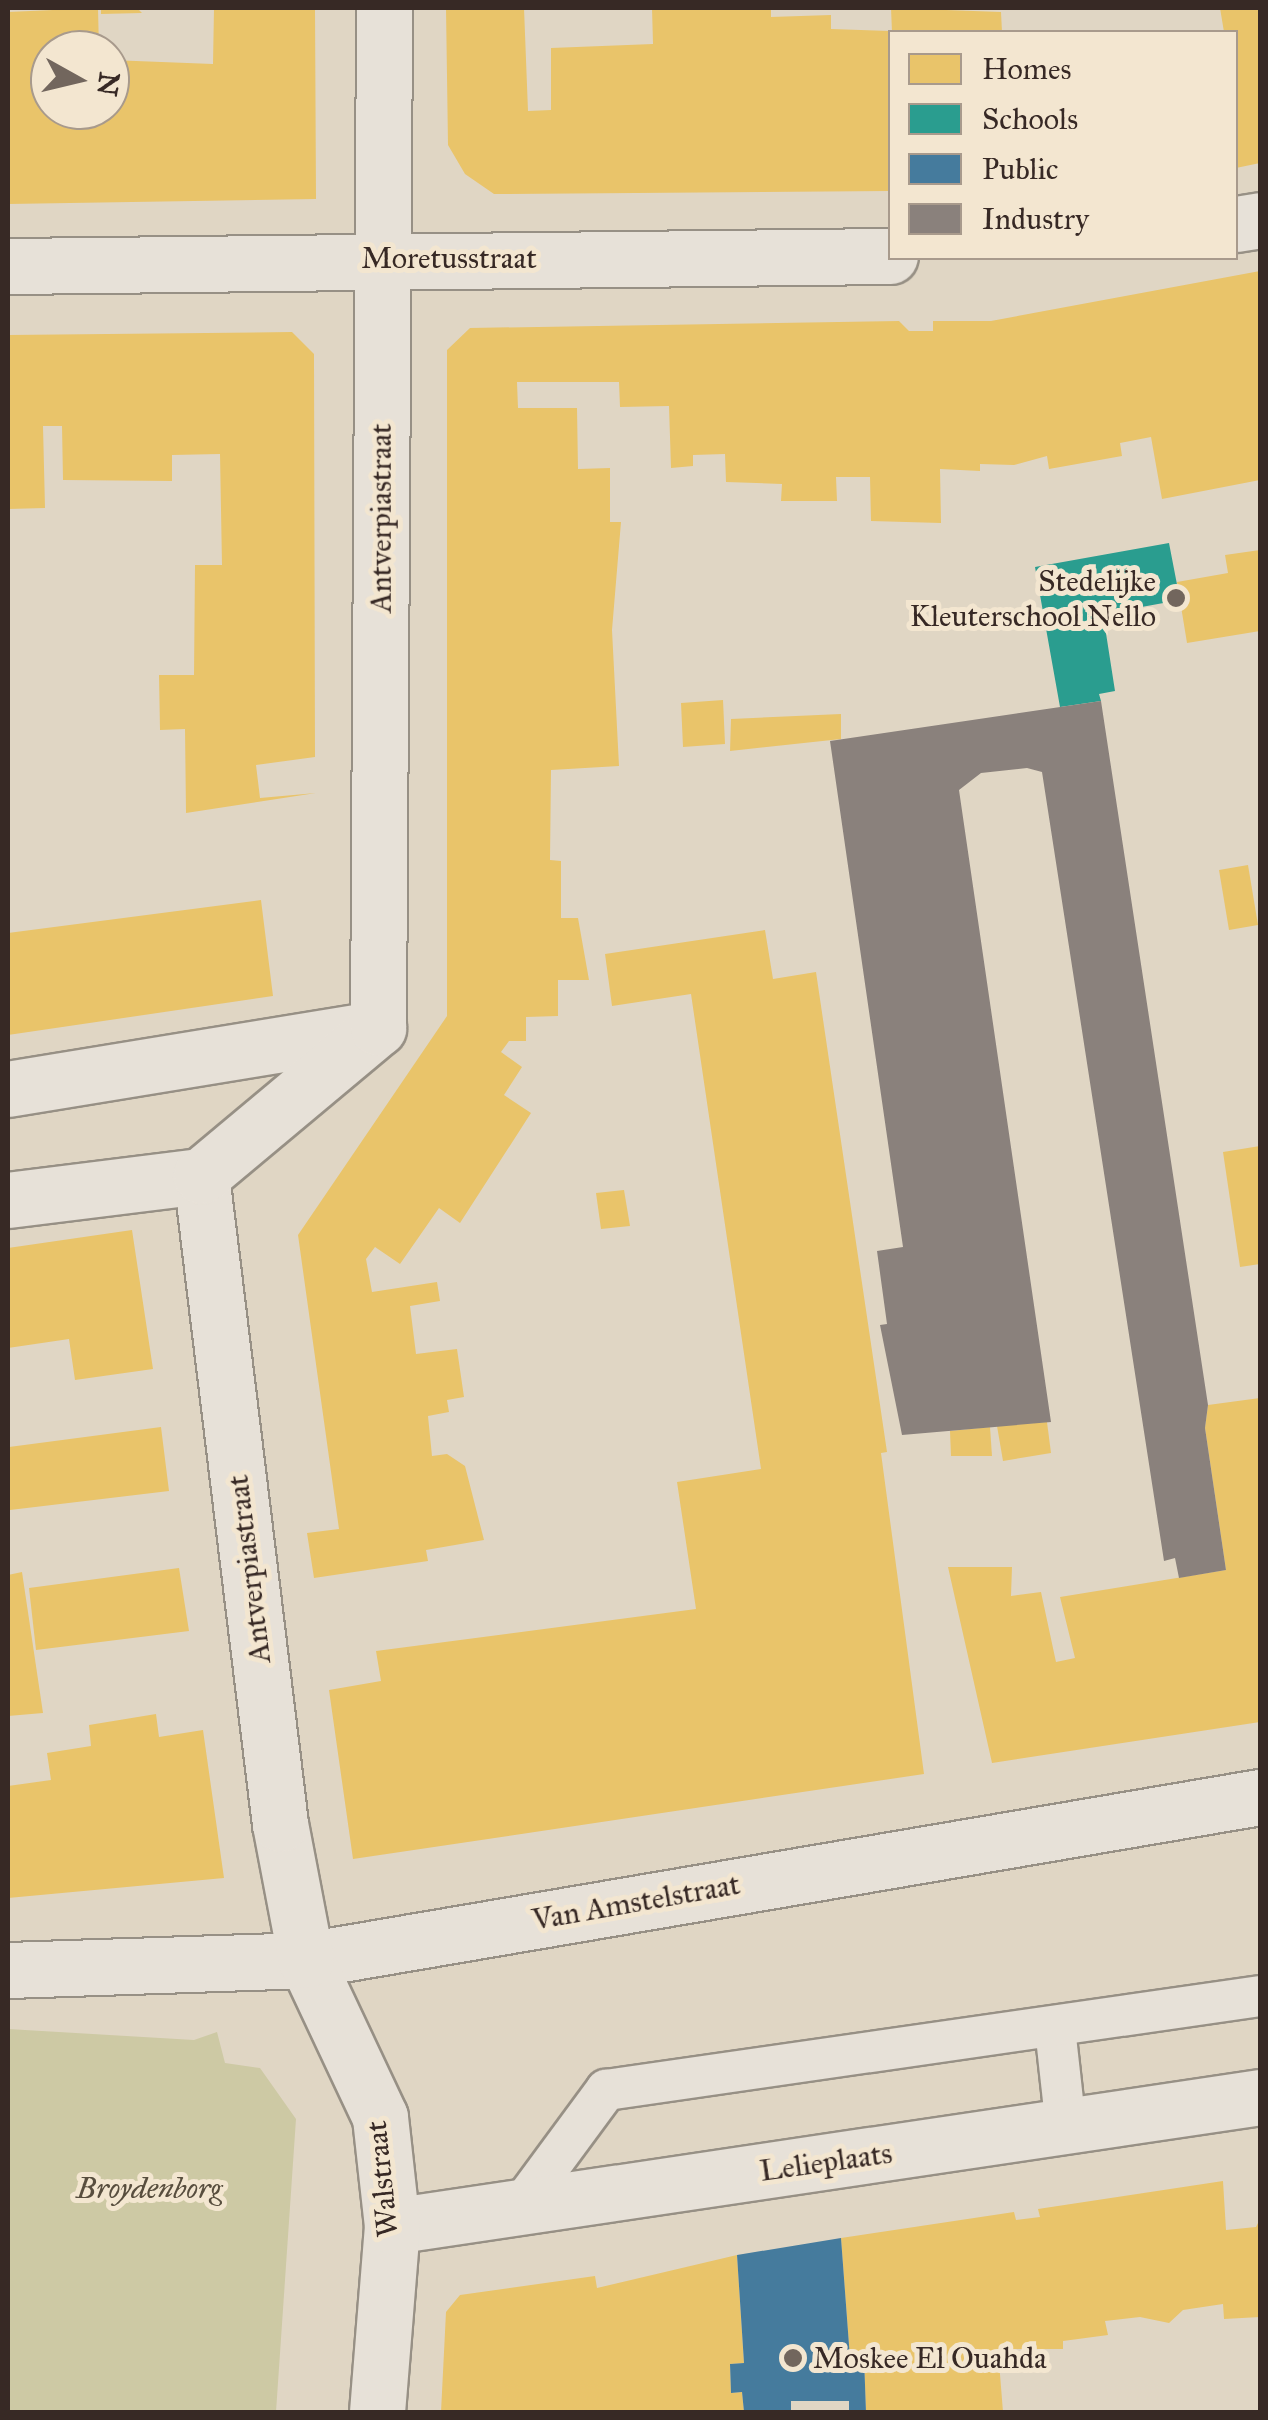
<!DOCTYPE html>
<html>
<head>
<meta charset="utf-8">
<style>
	body { margin:0 }
	#map { position:relative; width:1268px; height:2420px; overflow:hidden; background:#e0d6c4; font-family:"IM FELL Great Primer",serif }
	div>[style] { position:absolute }
	[style*='--x'] { left:calc(var(--x)*1px); top:calc(var(--y)*1px); width:calc(var(--w)*1px); rotate:calc(var(--a)*1deg) }
	.green>* { inset:0; background:#cdc9a4 }
	.homes>* { inset:0; background:#e9c46a }
	.schools>* { inset:0; background:#2a9d8f }
	.public>* { inset:0; background:#457b9d }
	.industry>* { inset:0; background:#8a817c }
	.roads { filter:drop-shadow(2px 0 #979085) drop-shadow(-2px 0 #979085) drop-shadow(0 2px #979085) drop-shadow(0 -2px #979085) }
	.service>* { height:40px; margin:-20px; padding:0 20px; transform-origin:20px; border-radius:20px; background:#e7e1d8 }
	.minor>* { height:55px; margin:-27.5px; padding:0 27.5px; transform-origin:27.5px; border-radius:27.5px; background:#e7e1d8 }
	.dots>* { width:28px; height:28px; translate:-50% -50%; box-sizing:border-box; border:5px solid #f3e6d0; border-radius:50% }
	span { translate:-50% -50%; white-space:nowrap; text-align:center; line-height:1.15; -webkit-text-stroke:10px #f3e6d0; paint-order:stroke }
	.street-label { font-size:30px; color:#372925 }
	.poi-label { font-size:30px; color:#372925 }
	.right { translate:-100% -50%; text-align:right }
	.left { translate:0 -50%; text-align:left }
	.park-label { font-size:30px; color:#584e3e; font-style:italic }
	.frame { position:absolute; inset:0; border:10px solid #372925; pointer-events:none }
	.legend { position:absolute; left:888px; top:30px; width:350px; height:230px; box-sizing:border-box; background:#f3e6d0; border:2px solid #a89a8c; margin:0; padding:12px 18px; list-style:none; font-size:30px; color:#372925 }
	.legend li { display:flex; align-items:center; gap:20px; height:50px }
	.legend b { width:50px; border:2px solid #a89a8c }
	.north { position:absolute; left:30px; top:30px; width:100px; height:100px; box-sizing:border-box; background:#f3e6d0; border:2px solid #a89a8c; border-radius:50%; rotate:98deg; font-size:28px; font-weight:700; line-height:40px; text-align:center; color:#372925 }
	.north::after { content:''; display:block; margin:auto; width:35px; height:45px; background:#72665d; clip-path:polygon(50% 0,100% 100%,50% 72%,0 100%) }
</style>
</head>
<body>
<div id="map">
	<div class="green">
		<div style="clip-path:polygon(8px 2029px,194px 2040px,217px 2032px,225px 2063px,260px 2068px,296px 2119px,276px 2412px,8px 2412px)"></div>
	</div>
	<div class="homes">
		<div style="clip-path:polygon(98px 8px,99px 50px,50px 50px,50px 110px,110px 110px,110px 60px,213px 64px,214px 8px,315px 8px,316px 199px,8px 204px,8px 12px)"></div>
		<div style="clip-path:polygon(101px 8px,137px 8px,142px 13px,101px 14px)"></div>
		<div style="clip-path:polygon(446px 8px,524px 8px,528px 111px,551px 110px,551px 48px,653px 44px,652px 8px,771px 8px,771px 17px,831px 15px,831px 29px,890px 31px,890px 191px,494px 194px,465px 174px,448px 145px)"></div>
		<div style="clip-path:polygon(891px 8px,1001px 12px,1002px 32px,892px 32px)"></div>
		<div style="clip-path:polygon(1220px 8px,1260px 8px,1260px 163px,1236px 168px,1236px 32px,1224px 32px)"></div>
		<div style="clip-path:polygon(1260px 271px,1260px 480px,1162px 499px,1151px 437px,1120px 443px,1122px 456px,1049px 469px,1047px 456px,1014px 465px,980px 464px,980px 471px,940px 469px,941px 523px,871px 521px,870px 477px,836px 477px,837px 501px,781px 501px,782px 484px,726px 482px,725px 454px,693px 455px,693px 466px,671px 468px,669px 406px,620px 407px,619px 382px,517px 382px,518px 408px,577px 408px,578px 469px,610px 468px,610px 522px,621px 522px,612px 630px,619px 766px,551px 770px,550px 860px,561px 861px,561px 918px,578px 918px,589px 980px,558px 980px,558px 1016px,526px 1017px,526px 1041px,509px 1041px,501px 1052px,522px 1067px,504px 1095px,531px 1113px,460px 1223px,439px 1208px,400px 1264px,375px 1247px,366px 1259px,372px 1292px,437px 1282px,440px 1301px,410px 1306px,416px 1354px,457px 1349px,464px 1397px,447px 1400px,449px 1412px,428px 1416px,432px 1456px,447px 1454px,465px 1466px,484px 1540px,426px 1550px,428px 1561px,314px 1578px,307px 1533px,339px 1529px,298px 1235px,447px 1016px,447px 350px,470px 328px,899px 321px,909px 331px,933px 331px,933px 321px,991px 321px)"></div>
		<div style="clip-path:polygon(292px 332px,314px 354px,315px 757px,256px 765px,260px 798px,316px 793px,186px 813px,185px 729px,160px 730px,159px 675px,194px 675px,195px 565px,222px 565px,220px 454px,172px 455px,172px 481px,63px 480px,62px 426px,43px 426px,45px 508px,8px 509px,8px 335px)"></div>
		<div style="clip-path:polygon(1260px 550px,1260px 631px,1187px 643px,1177px 582px,1228px 573px,1225px 555px)"></div>
		<div style="clip-path:polygon(723px 700px,725px 744px,683px 747px,681px 703px)"></div>
		<div style="clip-path:polygon(841px 714px,841px 739px,730px 751px,731px 719px)"></div>
		<div style="clip-path:polygon(1248px 865px,1258px 925px,1229px 930px,1219px 870px)"></div>
		<div style="clip-path:polygon(261px 900px,273px 996px,8px 1035px,8px 933px)"></div>
		<div style="clip-path:polygon(765px 930px,773px 979px,816px 972px,887px 1452px,881px 1453px,924px 1774px,353px 1859px,329px 1690px,381px 1681px,376px 1651px,696px 1609px,677px 1482px,761px 1469px,691px 994px,612px 1006px,605px 954px)"></div>
		<div style="clip-path:polygon(1260px 1146px,1260px 1264px,1240px 1267px,1223px 1152px)"></div>
		<div style="clip-path:polygon(624px 1190px,630px 1226px,601px 1229px,596px 1193px)"></div>
		<div style="clip-path:polygon(132px 1230px,153px 1369px,75px 1380px,69px 1339px,8px 1348px,8px 1248px)"></div>
		<div style="clip-path:polygon(1260px 1398px,1260px 1722px,992px 1763px,948px 1567px,1012px 1567px,1011px 1596px,1041px 1592px,1056px 1662px,1075px 1658px,1060px 1597px,1226px 1570px,1205px 1428px,1208px 1405px)"></div>
		<div style="clip-path:polygon(1047px 1422px,1051px 1453px,1003px 1461px,997px 1426px)"></div>
		<div style="clip-path:polygon(161px 1427px,169px 1491px,10px 1510px,9px 1447px)"></div>
		<div style="clip-path:polygon(990px 1427px,992px 1456px,951px 1456px,950px 1431px)"></div>
		<div style="clip-path:polygon(179px 1568px,189px 1631px,36px 1650px,29px 1588px)"></div>
		<div style="clip-path:polygon(22px 1572px,43px 1713px,8px 1716px,8px 1575px)"></div>
		<div style="clip-path:polygon(156px 1714px,159px 1737px,203px 1730px,224px 1878px,8px 1898px,8px 1786px,51px 1780px,47px 1753px,91px 1746px,89px 1725px)"></div>
		<div style="clip-path:polygon(1223px 2181px,1226px 2230px,1256px 2227px,1260px 2219px,1260px 2317px,1224px 2319px,1223px 2304px,1183px 2310px,1169px 2323px,1140px 2317px,1105px 2321px,1108px 2335px,1063px 2341px,1063px 2349px,998px 2349px,1003px 2412px,866px 2412px,864px 2357px,850px 2358px,841px 2238px,1014px 2212px,1016px 2220px,1040px 2217px,1038px 2209px)"></div>
		<div style="clip-path:polygon(737px 2255px,744px 2363px,730px 2364px,731px 2393px,742px 2392px,744px 2412px,441px 2412px,446px 2312px,460px 2295px,595px 2276px,597px 2288px)"></div>
	</div>
	<div class="schools">
		<div style="clip-path:polygon(1169px 543px,1180px 600px,1103px 614px,1115px 691px,1099px 694px,1101px 701px,1060px 707px,1035px 567px)"></div>
	</div>
	<div class="public">
		<div style="clip-path:polygon(841px 2238px,850px 2358px,864px 2357px,866px 2412px,849px 2412px,849px 2401px,791px 2401px,791px 2412px,744px 2412px,742px 2392px,731px 2393px,730px 2364px,744px 2363px,737px 2255px)"></div>
	</div>
	<div class="industry">
		<div style="clip-path:polygon(1101px 701px,1208px 1405px,1205px 1428px,1226px 1570px,1179px 1578px,1175px 1558px,1164px 1561px,1042px 772px,1027px 768px,981px 773px,959px 790px,1051px 1422px,902px 1435px,880px 1325px,887px 1324px,877px 1251px,903px 1247px,830px 741px)"></div>
	</div>
	<div class="roads">
		<div class="service">
			<div style="--x:1055;--y:2028;--w:101;--a:83.7"></div>
			<div style="--x:522;--y:2204;--w:142;--a:-53.6"></div>
			<div style="--x:606;--y:2090;--w:661;--a:-8.18"></div>
		</div>
		<div class="minor">
			<div style="--x:1236;--y:224;--w:24;--a:-9"></div>
			<div style="--x:8;--y:266;--w:882;--a:-0.65"></div>
			<div style="--x:8;--y:1089;--w:372;--a:-9.3"></div>
			<div style="--x:8;--y:1200;--w:194;--a:-7.1"></div>
			<div style="--x:8;--y:1970;--w:298;--a:-1.9"></div>
			<div style="--x:306;--y:1960;--w:968;--a:-9.7"></div>
			<div style="--x:392;--y:2226;--w:878;--a:-8.45"></div>
			<div style="--x:377;--y:2412;--w:187;--a:-85.4"></div>
			<div style="--x:392;--y:2226;--w:110;--a:-96.3"></div>
			<div style="--x:380;--y:2117;--w:174;--a:-115.2"></div>
			<div style="--x:306;--y:1960;--w:138;--a:-100.8"></div>
			<div style="--x:280;--y:1824;--w:653;--a:-96.95"></div>
			<div style="--x:201;--y:1176;--w:231;--a:-39.9"></div>
			<div style="--x:378;--y:1028;--w:1020;--a:-89.66"></div>
		</div>
	</div>
	<div class="dots">
		<div style="left:1176px;top:598px;background:#72665d"></div>
		<div style="left:793px;top:2358px;background:#72665d"></div>
	</div>
	<div class="street-label">
		<span style="left:449px;top:258px">Moretusstraat</span>
		<span style="left:381px;top:518px;rotate:-90deg">Antverpiastraat</span>
		<span style="left:249px;top:1569px;rotate:-97deg">Antverpiastraat</span>
		<span style="left:636px;top:1902px;rotate:-10deg">Van Amstelstraat</span>
		<span style="left:826px;top:2162px;rotate:-8deg">Lelieplaats</span>
		<span style="left:382px;top:2179px;rotate:-96deg">Walstraat</span>
	</div>
	<div class="poi-label">
		<span class="right" style="left:1156px;top:598px">Stedelijke<br>Kleuterschool Nello</span>
		<span class="left" style="left:813px;top:2358px">Moskee El Ouahda</span>
	</div>
	<div class="park-label">
		<span style="left:149px;top:2188px">Broydenborg</span>
	</div>
	<div class="frame"></div>
	<ul class="legend">
	<li><b style="height:28px;background:#e9c46a"></b>Homes</li>
	<li><b style="height:28px;background:#2a9d8f"></b>Schools</li>
	<li><b style="height:28px;background:#457b9d"></b>Public</li>
	<li><b style="height:28px;background:#8a817c"></b>Industry</li>
	</ul>
	<div class="north">N</div>
</div>
</body>
</html>
